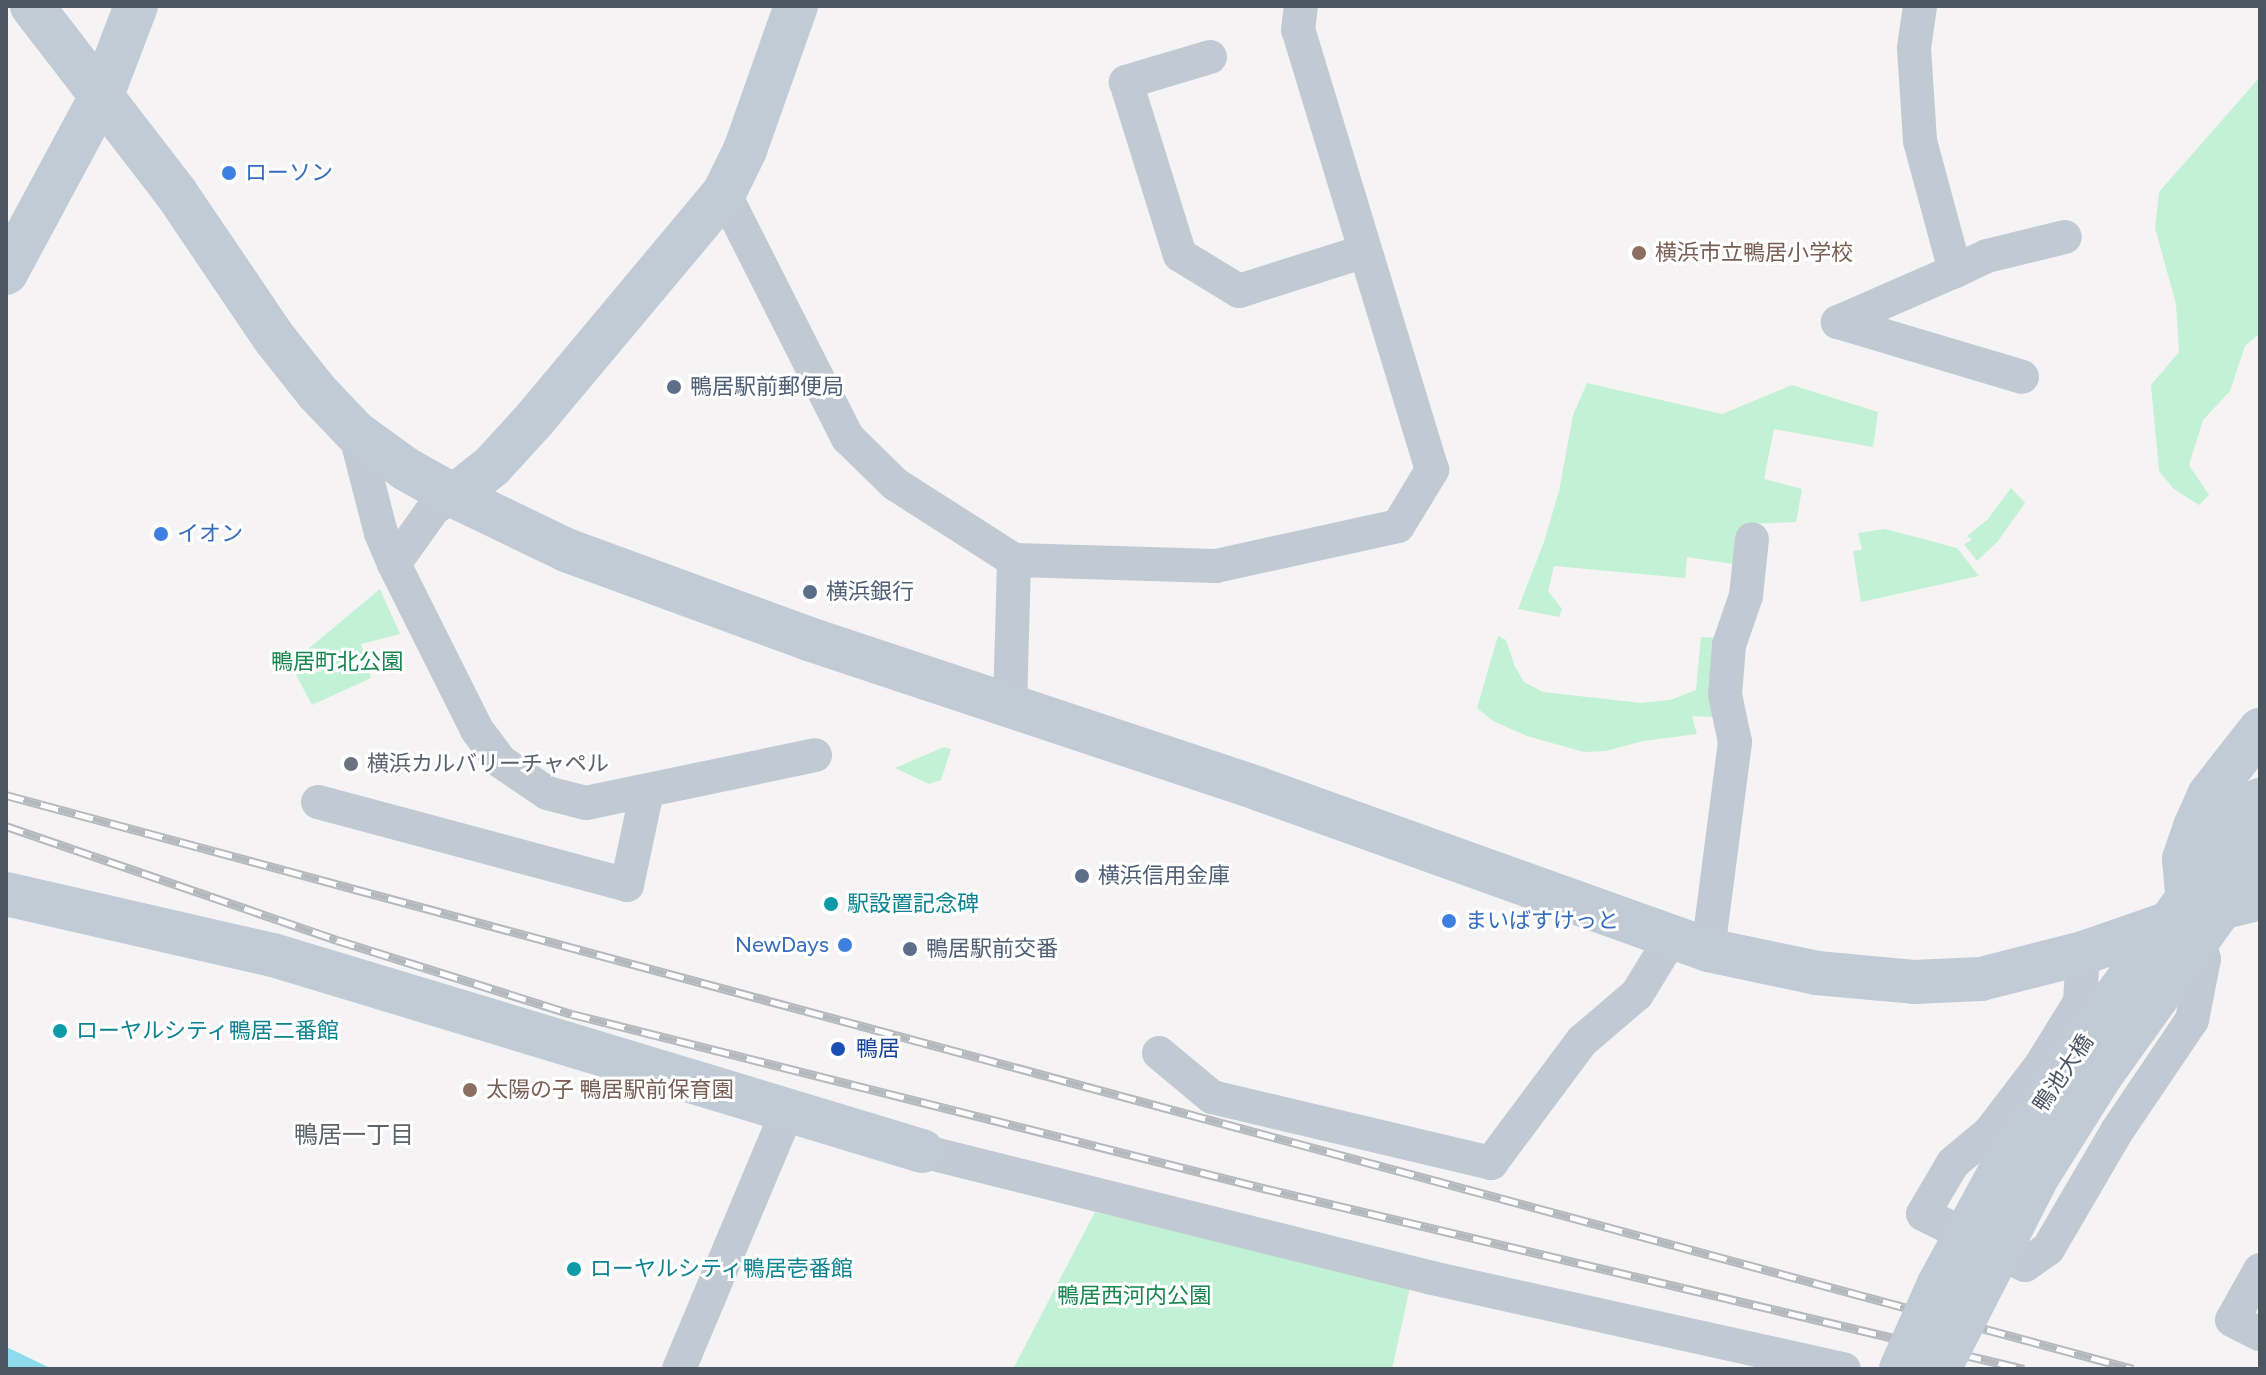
<!DOCTYPE html>
<html>
<head>
<meta charset="utf-8">
<style>
	body { margin:0 }
	#map { position:relative; width:2266px; height:1375px; overflow:hidden; background:#f5f3f3; font-family:Figtree,"Noto Sans JP",sans-serif }
	div>[style] { position:absolute }
	[style*='--x'] { left:calc(var(--x)*1px); top:calc(var(--y)*1px); width:calc(var(--w)*1px); rotate:calc(var(--a)*1deg) }
	.green>* { inset:0; background:#c3f1d5 }
	.water>* { inset:0; background:#90daee }
	.street>* { height:34px; margin:-17px; padding:0 17px; transform-origin:17px; border-radius:17px; background:#c1cad2 }
	.secondary>* { height:44px; margin:-22px; padding:0 22px; transform-origin:22px; border-radius:22px; background:#c1cbd6 }
	.rail>* { height:9px; margin-top:-4.5px; transform-origin:0; background:repeating-linear-gradient(90deg,#fff 0 18px,#b5b8bd 0 36px); box-sizing:border-box; border-block:2px solid #b5b8bd }
	.secondary-bridge>* { height:44px; margin:-22px; padding:0 22px; transform-origin:22px; border-radius:22px; background:#c1cbd6 }
	.dots>* { width:22px; height:22px; translate:-50% -50%; box-sizing:border-box; border:4px solid #fff; border-radius:50% }
	span { translate:-50% -50%; white-space:nowrap; text-align:center; line-height:1.15; -webkit-text-stroke:6px #fff; paint-order:stroke }
	.shop-label { font-size:22px; color:#366cbe }
	.left { translate:0 -50%; text-align:left }
	.right { translate:-100% -50%; text-align:right }
	.education-label { font-size:22px; color:#785e54 }
	.service-label { font-size:22px; color:#4e5e75 }
	.park-label { font-size:22px; color:#17864f }
	.worship-label { font-size:22px; color:#5b616d }
	.culture-label { font-size:22px; color:#0d838f }
	.transit-label { font-size:22px; color:#164399 }
	.street-label { font-size:22px; color:#4a5661 }
	.neighbourhood-label { font-size:24px; color:#5f6368 }
	.frame { position:absolute; inset:0; border:8px solid #4a5661; pointer-events:none }
</style>
</head>
<body>
<div id="map">
	<div class="green">
		<div style="clip-path:polygon(2260px 77px,2260px 333px,2245px 346px,2230px 391px,2203px 420px,2189px 465px,2209px 495px,2199px 505px,2174px 489px,2159px 471px,2151px 385px,2179px 352px,2176px 304px,2155px 228px,2159px 192px)"></div>
		<div style="clip-path:polygon(1587px 383px,1722px 414px,1792px 385px,1878px 412px,1873px 447px,1774px 429px,1764px 479px,1802px 489px,1796px 522px,1746px 524px,1739px 565px,1687px 557px,1685px 578px,1554px 566px,1548px 591px,1562px 609px,1559px 617px,1518px 609px,1544px 542px,1559px 491px,1573px 415px)"></div>
		<div style="clip-path:polygon(2011px 488px,2025px 503px,1998px 541px,1977px 561px,1964px 544px,1972px 540px,1967px 536px,1988px 519px)"></div>
		<div style="clip-path:polygon(1885px 529px,1957px 548px,1979px 576px,1861px 602px,1853px 551px,1862px 550px,1858px 533px)"></div>
		<div style="clip-path:polygon(380px 589px,400px 634px,361px 644px,371px 678px,312px 705px,290px 664px)"></div>
		<div style="clip-path:polygon(1498px 636px,1506px 640px,1515px 667px,1524px 682px,1543px 692px,1641px 703px,1670px 700px,1696px 690px,1701px 637px,1716px 638px,1716px 717px,1692px 716px,1697px 734px,1643px 741px,1606px 751px,1584px 752px,1527px 736px,1493px 721px,1477px 708px)"></div>
		<div style="clip-path:polygon(944px 747px,951px 749px,941px 780px,929px 784px,895px 768px)"></div>
		<div style="clip-path:polygon(1095px 1212px,1410px 1287px,1392px 1369px,1013px 1369px)"></div>
	</div>
	<div class="water">
		<div style="clip-path:polygon(6px 1347px,15px 1351px,52px 1369px,6px 1369px)"></div>
	</div>
	<div class="street">
		<div style="--x:1920;--y:6;--w:42;--a:98.1"></div>
		<div style="--x:1914;--y:48;--w:93;--a:86.3"></div>
		<div style="--x:1920;--y:141;--w:135;--a:74.9"></div>
		<div style="--x:1955;--y:271;--w:128;--a:156.4"></div>
		<div style="--x:1838;--y:322;--w:192;--a:16.6"></div>
		<div style="--x:1210;--y:57;--w:88;--a:163.4"></div>
		<div style="--x:1126;--y:82;--w:181;--a:72.7"></div>
		<div style="--x:1180;--y:255;--w:69;--a:31.4"></div>
		<div style="--x:1239;--y:291;--w:132;--a:-17.6"></div>
		<div style="--x:724;--y:193;--w:275;--a:63.2"></div>
		<div style="--x:848;--y:438;--w:66;--a:44.4"></div>
		<div style="--x:895;--y:484;--w:141;--a:32.6"></div>
		<div style="--x:1014;--y:560;--w:202;--a:1.7"></div>
		<div style="--x:1216;--y:566;--w:186;--a:-12.4"></div>
		<div style="--x:1398;--y:526;--w:66;--a:-58.7"></div>
		<div style="--x:1432;--y:470;--w:460;--a:-106.9"></div>
		<div style="--x:1298;--y:30;--w:24;--a:-83"></div>
		<div style="--x:1955;--y:271;--w:35;--a:-25"></div>
		<div style="--x:1987;--y:256;--w:80;--a:-13.7"></div>
		<div style="--x:355;--y:432;--w:104;--a:75.6"></div>
		<div style="--x:381;--y:533;--w:34;--a:67"></div>
		<div style="--x:394;--y:564;--w:186;--a:63.4"></div>
		<div style="--x:477;--y:730;--w:39;--a:53"></div>
		<div style="--x:500;--y:761;--w:57;--a:34.2"></div>
		<div style="--x:547;--y:793;--w:40;--a:14.4"></div>
		<div style="--x:586;--y:803;--w:234;--a:-11.8"></div>
		<div style="--x:394;--y:564;--w:69;--a:-54.5"></div>
		<div style="--x:434;--y:508;--w:23;--a:-31"></div>
		<div style="--x:1010;--y:706;--w:146;--a:-88.4"></div>
		<div style="--x:318;--y:802;--w:320;--a:15"></div>
		<div style="--x:627;--y:885;--w:96;--a:-78"></div>
		<div style="--x:1708;--y:950;--w:210;--a:-82.6"></div>
		<div style="--x:1735;--y:742;--w:48;--a:-102"></div>
		<div style="--x:1725;--y:695;--w:50;--a:-85.4"></div>
		<div style="--x:1729;--y:645;--w:52;--a:-70.9"></div>
		<div style="--x:1746;--y:596;--w:57;--a:-84"></div>
		<div style="--x:2083;--y:953;--w:49;--a:93.5"></div>
		<div style="--x:2080;--y:1002;--w:74;--a:121.8"></div>
		<div style="--x:2041;--y:1065;--w:84;--a:127.3"></div>
		<div style="--x:1990;--y:1132;--w:48;--a:140"></div>
		<div style="--x:1953;--y:1163;--w:59;--a:120.5"></div>
		<div style="--x:1923;--y:1214;--w:114;--a:26.6"></div>
		<div style="--x:2025;--y:1265;--w:28;--a:-35"></div>
		<div style="--x:2048;--y:1249;--w:137;--a:-59.7"></div>
		<div style="--x:2117;--y:1131;--w:134;--a:-56"></div>
		<div style="--x:2192;--y:1020;--w:62;--a:-78.9"></div>
		<div style="--x:2204;--y:959;--w:31;--a:-109"></div>
		<div style="--x:1159;--y:1053;--w:69;--a:39.7"></div>
		<div style="--x:1212;--y:1097;--w:287;--a:13.3"></div>
		<div style="--x:1491;--y:1163;--w:152;--a:-53.3"></div>
		<div style="--x:1582;--y:1041;--w:72;--a:-40.5"></div>
		<div style="--x:1637;--y:994;--w:67;--a:-58.4"></div>
		<div style="--x:922;--y:1151;--w:526;--a:13.98"></div>
		<div style="--x:1432;--y:1278;--w:422;--a:12.5"></div>
		<div style="--x:2260;--y:1270;--w:57;--a:119.2"></div>
		<div style="--x:2232;--y:1320;--w:31;--a:27"></div>
		<div style="--x:679;--y:1369;--w:279;--a:-67.2"></div>
	</div>
	<div class="secondary">
		<div style="--x:32;--y:6;--w:236;--a:52.4"></div>
		<div style="--x:176;--y:193;--w:176;--a:55.9"></div>
		<div style="--x:275;--y:339;--w:68;--a:51.6"></div>
		<div style="--x:317;--y:392;--w:55;--a:46.5"></div>
		<div style="--x:355;--y:432;--w:63;--a:36"></div>
		<div style="--x:406;--y:469;--w:55;--a:29.4"></div>
		<div style="--x:454;--y:496;--w:124;--a:25.7"></div>
		<div style="--x:566;--y:550;--w:259;--a:20.1"></div>
		<div style="--x:809;--y:639;--w:474;--a:18.4"></div>
		<div style="--x:1259;--y:789;--w:477;--a:19.7"></div>
		<div style="--x:1708;--y:950;--w:111;--a:11.9"></div>
		<div style="--x:1817;--y:973;--w:97;--a:5.3"></div>
		<div style="--x:1914;--y:982;--w:67;--a:-2.6"></div>
		<div style="--x:1981;--y:979;--w:105;--a:-14.3"></div>
		<div style="--x:2083;--y:953;--w:112;--a:-19.2"></div>
		<div style="--x:2189;--y:916;--w:73;--a:-14.2"></div>
		<div style="--x:6;--y:273;--w:202;--a:-61.7"></div>
		<div style="--x:102;--y:95;--w:95;--a:-69.1"></div>
		<div style="--x:454;--y:496;--w:48;--a:-38.3"></div>
		<div style="--x:492;--y:466;--w:62;--a:-47.6"></div>
		<div style="--x:534;--y:420;--w:296;--a:-50.1"></div>
		<div style="--x:724;--y:193;--w:48;--a:-64"></div>
		<div style="--x:745;--y:150;--w:153;--a:-70.5"></div>
		<div style="--x:6;--y:894;--w:274;--a:12.9"></div>
		<div style="--x:273;--y:955;--w:678;--a:16.8"></div>
		<div style="--x:2189;--y:916;--w:57;--a:-95"></div>
		<div style="--x:2184;--y:859;--w:34;--a:-71"></div>
		<div style="--x:2195;--y:827;--w:35;--a:-66"></div>
		<div style="--x:2209;--y:795;--w:83;--a:-51.9"></div>
	</div>
	<div class="rail">
		<div style="--x:6;--y:795;--w:2203;--a:15.1"></div>
		<div style="--x:6;--y:826;--w:350;--a:19"></div>
		<div style="--x:337;--y:940;--w:246;--a:17.5"></div>
		<div style="--x:572;--y:1014;--w:713;--a:14.13"></div>
		<div style="--x:1263;--y:1188;--w:782;--a:13.38"></div>
	</div>
	<div class="secondary-bridge">
		<div style="--x:1901;--y:1369;--w:93;--a:-65.9"></div>
		<div style="--x:1939;--y:1284;--w:149;--a:-61.5"></div>
		<div style="--x:2010;--y:1153;--w:114;--a:-57.6"></div>
		<div style="--x:2071;--y:1057;--w:319;--a:-53.7"></div>
		<div style="--x:1939;--y:1369;--w:219;--a:-62.9"></div>
		<div style="--x:2039;--y:1174;--w:118;--a:-57.8"></div>
		<div style="--x:2102;--y:1074;--w:272;--a:-54.4"></div>
	</div>
	<div class="dots">
		<div style="left:229px;top:173px;background:#3f7fe0"></div>
		<div style="left:1639px;top:253px;background:#8d6e63"></div>
		<div style="left:674px;top:387px;background:#5c6f8a"></div>
		<div style="left:161px;top:534px;background:#3f7fe0"></div>
		<div style="left:810px;top:592px;background:#5c6f8a"></div>
		<div style="left:351px;top:764px;background:#6b7280"></div>
		<div style="left:1082px;top:876px;background:#5c6f8a"></div>
		<div style="left:831px;top:904px;background:#0f9aa8"></div>
		<div style="left:1449px;top:921px;background:#3f7fe0"></div>
		<div style="left:845px;top:945px;background:#3f7fe0"></div>
		<div style="left:910px;top:949px;background:#5c6f8a"></div>
		<div style="left:60px;top:1031px;background:#0f9aa8"></div>
		<div style="left:838px;top:1049px;background:#1a4fb4"></div>
		<div style="left:470px;top:1090px;background:#8d6e63"></div>
		<div style="left:574px;top:1269px;background:#0f9aa8"></div>
	</div>
	<div class="shop-label">
		<span class="left" style="left:245px;top:173px">ローソン</span>
		<span class="left" style="left:177px;top:534px">イオン</span>
		<span class="left" style="left:1465px;top:921px">まいばすけっと</span>
		<span class="right" style="left:829px;top:945px">NewDays</span>
	</div>
	<div class="education-label">
		<span class="left" style="left:1655px;top:253px">横浜市立鴨居小学校</span>
		<span class="left" style="left:486px;top:1090px">太陽の子 鴨居駅前保育園</span>
	</div>
	<div class="service-label">
		<span class="left" style="left:690px;top:387px">鴨居駅前郵便局</span>
		<span class="left" style="left:826px;top:592px">横浜銀行</span>
		<span class="left" style="left:1098px;top:876px">横浜信用金庫</span>
		<span class="left" style="left:926px;top:949px">鴨居駅前交番</span>
	</div>
	<div class="park-label">
		<span style="left:337px;top:662px">鴨居町北公園</span>
		<span style="left:1134px;top:1296px">鴨居西河内公園</span>
	</div>
	<div class="worship-label">
		<span class="left" style="left:367px;top:764px">横浜カルバリーチャペル</span>
	</div>
	<div class="culture-label">
		<span class="left" style="left:847px;top:904px">駅設置記念碑</span>
		<span class="left" style="left:76px;top:1031px">ローヤルシティ鴨居二番館</span>
		<span class="left" style="left:590px;top:1269px">ローヤルシティ鴨居壱番館</span>
	</div>
	<div class="transit-label">
		<span class="left" style="left:856px;top:1049px">鴨居</span>
	</div>
	<div class="street-label">
		<span style="left:2063px;top:1073px;rotate:-56deg">鴨池大橋</span>
	</div>
	<div class="neighbourhood-label">
		<span style="left:354px;top:1135px">鴨居一丁目</span>
	</div>
	<div class="frame"></div>
</div>
</body>
</html>
